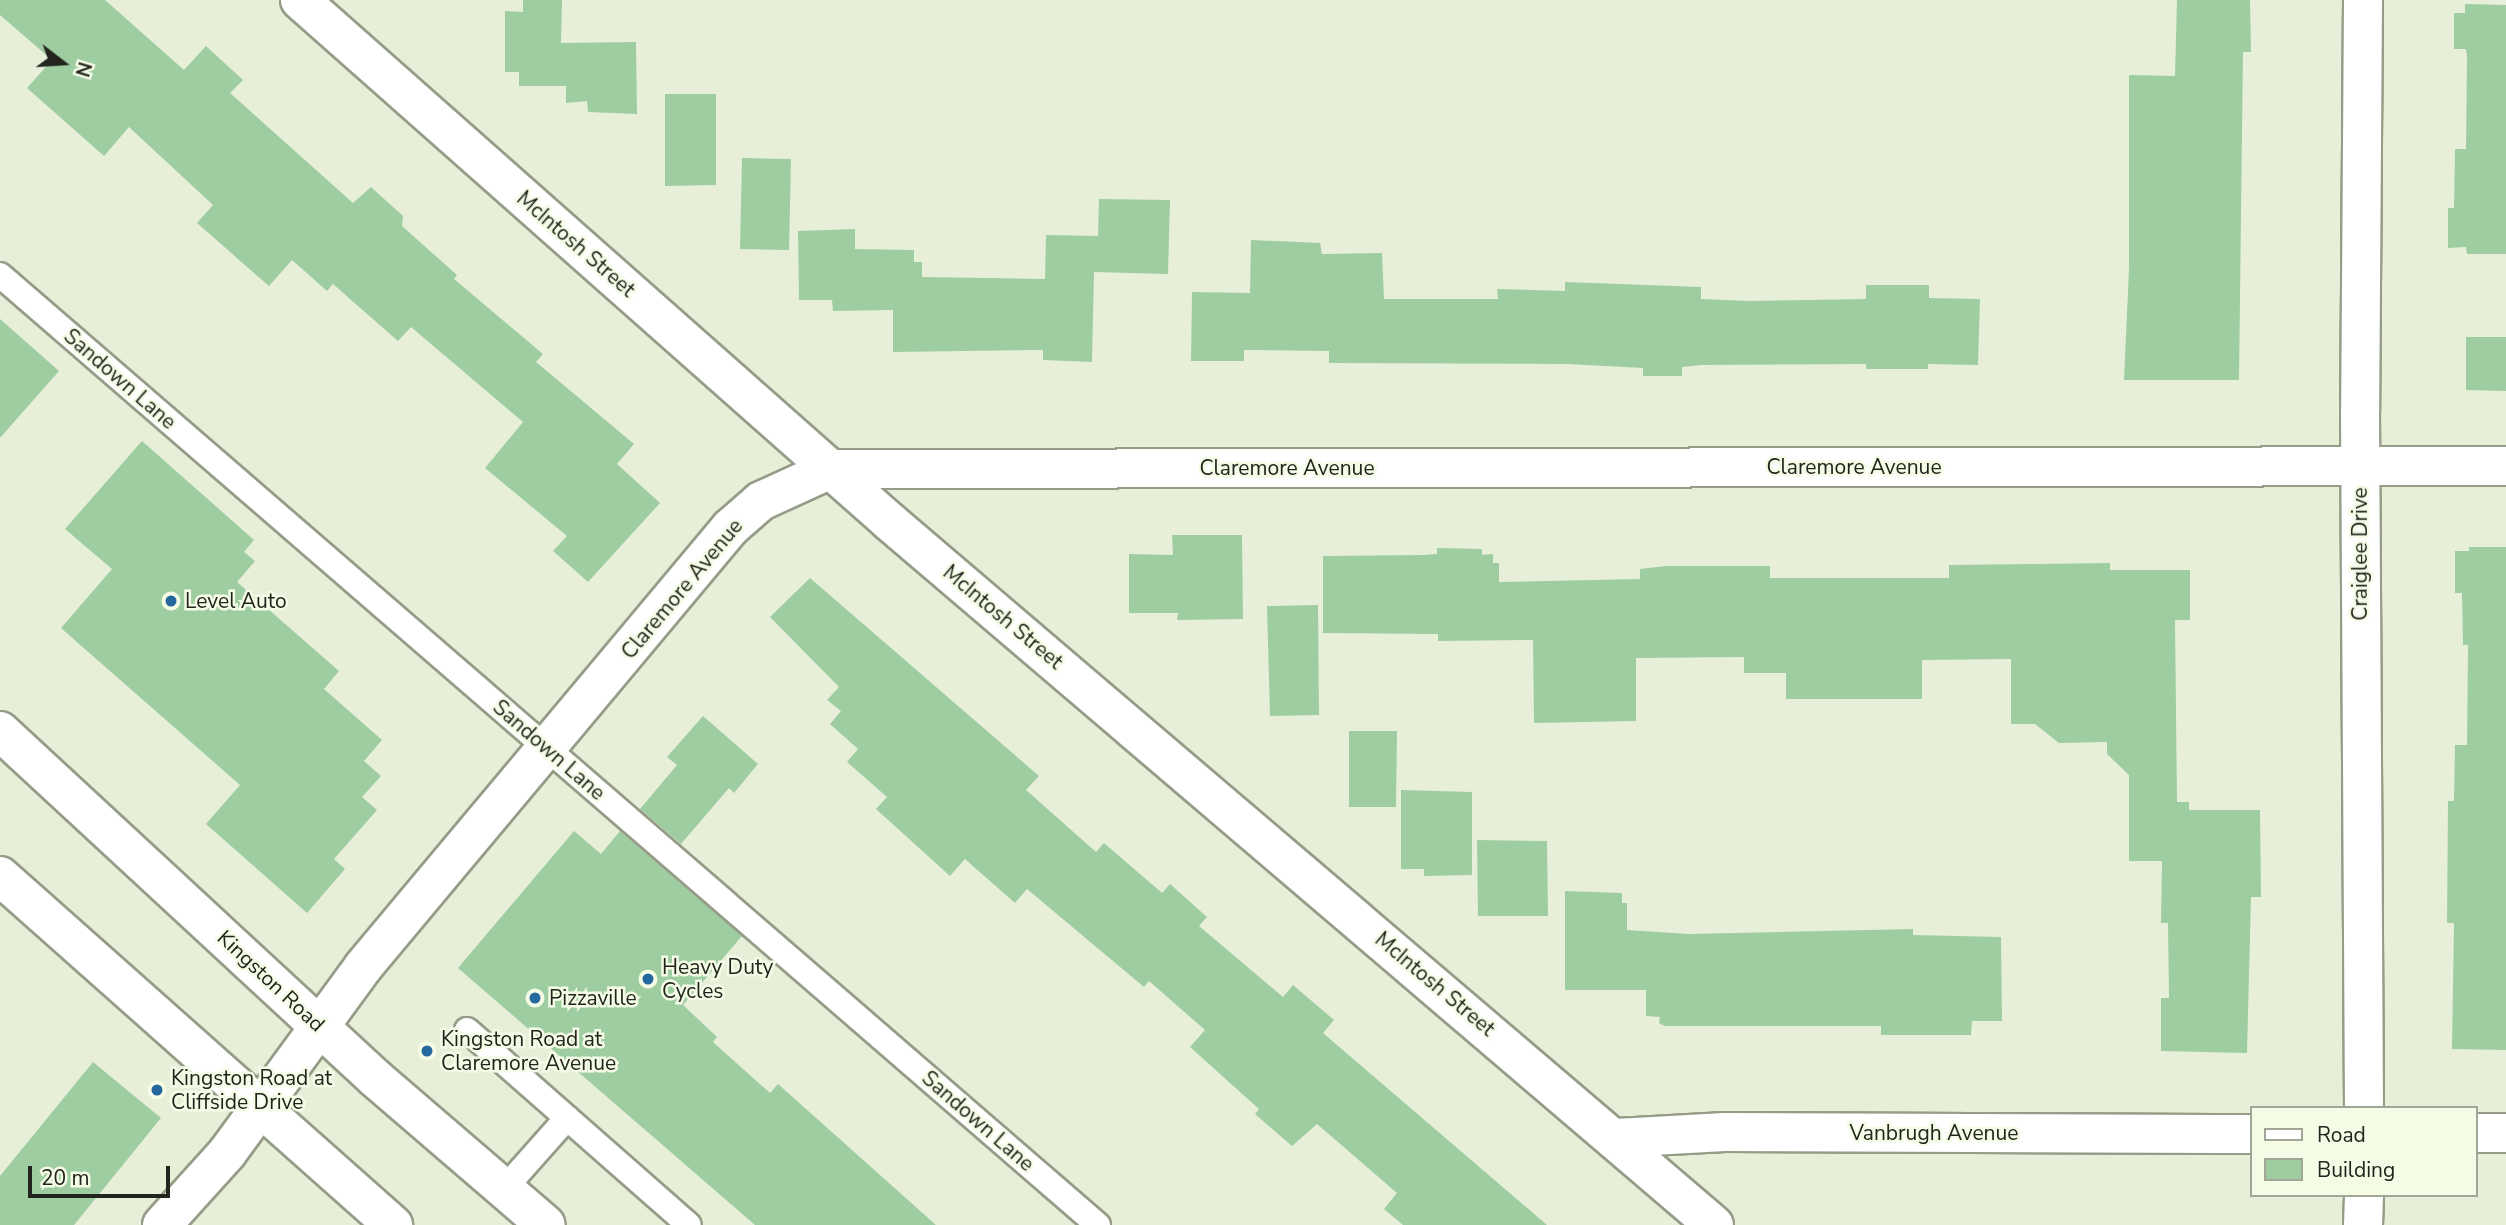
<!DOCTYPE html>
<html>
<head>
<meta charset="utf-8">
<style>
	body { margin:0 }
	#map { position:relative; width:2506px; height:1225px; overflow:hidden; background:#e8efd9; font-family:"Nunito Sans",sans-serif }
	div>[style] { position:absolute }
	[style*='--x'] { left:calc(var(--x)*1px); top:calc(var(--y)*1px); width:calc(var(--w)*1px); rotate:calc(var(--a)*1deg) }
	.building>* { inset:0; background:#9ecda2 }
	.roads { filter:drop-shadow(2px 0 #959c87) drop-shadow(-2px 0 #959c87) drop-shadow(0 2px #959c87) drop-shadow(0 -2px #959c87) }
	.service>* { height:24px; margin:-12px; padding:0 12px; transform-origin:12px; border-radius:12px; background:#fff }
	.minor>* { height:38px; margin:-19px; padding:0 19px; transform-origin:19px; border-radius:19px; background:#fff }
	.primary>* { height:38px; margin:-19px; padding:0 19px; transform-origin:19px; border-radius:19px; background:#fff }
	.dots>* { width:19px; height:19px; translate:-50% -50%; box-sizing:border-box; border:4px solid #f5fce6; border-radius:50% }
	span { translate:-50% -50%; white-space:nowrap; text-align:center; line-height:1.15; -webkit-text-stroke:5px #f5fce6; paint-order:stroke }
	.street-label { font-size:21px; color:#22251d }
	.poi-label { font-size:21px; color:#22251d }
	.left { translate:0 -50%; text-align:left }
	.legend { position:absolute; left:2250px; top:1106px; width:228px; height:91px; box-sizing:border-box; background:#f5fce6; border:2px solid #a1a696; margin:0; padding:9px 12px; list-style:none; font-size:21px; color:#22251d }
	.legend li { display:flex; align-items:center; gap:14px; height:35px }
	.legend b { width:35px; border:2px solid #a1a696 }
	.north { position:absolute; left:28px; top:28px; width:70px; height:70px; -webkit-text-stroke:5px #f5fce6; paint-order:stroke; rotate:107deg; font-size:19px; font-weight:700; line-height:28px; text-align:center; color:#22251d }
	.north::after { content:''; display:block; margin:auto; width:24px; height:32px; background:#22251d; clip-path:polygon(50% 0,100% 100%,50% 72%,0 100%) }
	.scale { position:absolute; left:28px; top:1166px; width:142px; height:32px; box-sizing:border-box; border:4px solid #22251d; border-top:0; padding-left:9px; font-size:21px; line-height:24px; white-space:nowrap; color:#22251d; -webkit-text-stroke:5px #f5fce6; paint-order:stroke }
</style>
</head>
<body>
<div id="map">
	<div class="building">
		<div style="clip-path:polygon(0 0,105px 0,184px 70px,206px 46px,243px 80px,230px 93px,353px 203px,371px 187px,403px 216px,402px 226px,457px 275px,454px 279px,543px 354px,536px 362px,634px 444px,617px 464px,660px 503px,588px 582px,553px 551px,567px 536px,485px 468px,523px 422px,411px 327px,398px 341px,333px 284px,327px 291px,292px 260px,269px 286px,197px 223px,213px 205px,129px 127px,104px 156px,27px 88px,52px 60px,0 15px)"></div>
		<div style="clip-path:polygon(523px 0,562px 0,561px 43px,636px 42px,637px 114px,588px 112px,587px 101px,566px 103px,566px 86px,519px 86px,519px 72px,505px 72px,505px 11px,523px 12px)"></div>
		<div style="clip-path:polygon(2177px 0,2250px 0,2251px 52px,2243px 52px,2239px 380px,2124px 380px,2129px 269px,2129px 75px,2175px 76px)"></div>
		<div style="clip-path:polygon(2465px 4px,2506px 5px,2506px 254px,2467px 254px,2466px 247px,2448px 248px,2448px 208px,2454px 208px,2455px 149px,2466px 149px,2467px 57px,2466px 49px,2454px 49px,2454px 13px,2465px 13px)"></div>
		<div style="clip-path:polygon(665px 94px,716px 94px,716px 185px,665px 186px)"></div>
		<div style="clip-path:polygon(742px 158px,791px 159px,789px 250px,740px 249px)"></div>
		<div style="clip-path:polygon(1099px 199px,1170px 200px,1168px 274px,1094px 272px,1092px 362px,1043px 360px,1043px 350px,893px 352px,893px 310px,833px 311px,832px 300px,799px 300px,798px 231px,855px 229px,855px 249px,914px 250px,914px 262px,922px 262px,922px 277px,1045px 279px,1046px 235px,1098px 236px)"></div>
		<div style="clip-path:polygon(1251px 240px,1320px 243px,1322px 254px,1382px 253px,1384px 299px,1498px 299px,1497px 289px,1565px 291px,1565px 282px,1701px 287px,1701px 299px,1750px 301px,1866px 299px,1866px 285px,1929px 285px,1929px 298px,1980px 299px,1978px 365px,1928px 364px,1928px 369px,1866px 369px,1866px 364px,1701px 365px,1682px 367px,1682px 376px,1643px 376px,1643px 368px,1568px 364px,1329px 363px,1329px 351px,1244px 350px,1244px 361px,1191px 361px,1192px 292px,1250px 293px)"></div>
		<div style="clip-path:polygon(0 319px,59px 371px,0 438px)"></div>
		<div style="clip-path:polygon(2466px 337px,2506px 337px,2506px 391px,2466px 390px)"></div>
		<div style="clip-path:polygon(142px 441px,254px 540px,244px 552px,255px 561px,237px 582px,339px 671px,324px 689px,382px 740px,364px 761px,381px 776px,362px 797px,377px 810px,334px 859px,345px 869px,307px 913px,206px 824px,240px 785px,61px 628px,112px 569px,65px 529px)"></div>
		<div style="clip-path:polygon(1172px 535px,1242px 535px,1243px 619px,1177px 620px,1178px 613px,1129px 613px,1129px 554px,1173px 555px)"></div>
		<div style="clip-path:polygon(2469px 547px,2506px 547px,2506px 1050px,2452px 1049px,2454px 923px,2447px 923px,2448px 801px,2454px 801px,2455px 745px,2467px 745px,2468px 645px,2463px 645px,2462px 593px,2455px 593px,2455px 551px,2469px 551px)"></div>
		<div style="clip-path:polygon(1437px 548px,1482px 549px,1482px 555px,1493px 554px,1493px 563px,1499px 563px,1499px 582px,1640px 579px,1640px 569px,1666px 566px,1770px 566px,1770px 578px,1949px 578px,1949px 565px,2037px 564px,2110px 563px,2110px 570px,2190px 570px,2190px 620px,2175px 620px,2177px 802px,2189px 802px,2189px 810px,2260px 810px,2261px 897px,2251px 897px,2247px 1053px,2161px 1051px,2161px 998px,2169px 998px,2168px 923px,2161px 923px,2162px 861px,2129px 861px,2129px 775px,2107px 754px,2107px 742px,2059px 743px,2035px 724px,2011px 724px,2011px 659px,1922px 660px,1922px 699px,1786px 699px,1786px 673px,1744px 673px,1744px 657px,1636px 658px,1636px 721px,1534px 723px,1533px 640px,1438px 641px,1438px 634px,1323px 633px,1323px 556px,1424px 555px,1437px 554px)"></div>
		<div style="clip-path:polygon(810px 578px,1039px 776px,1026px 790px,1096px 852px,1104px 843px,1162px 893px,1170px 884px,1207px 917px,1199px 926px,1283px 997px,1293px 985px,1334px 1020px,1323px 1033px,1547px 1225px,1403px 1225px,1384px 1209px,1397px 1193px,1317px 1124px,1292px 1146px,1255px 1114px,1259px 1109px,1190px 1047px,1205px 1030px,1149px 981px,1144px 987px,1027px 889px,1015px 903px,965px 859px,950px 876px,876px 809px,887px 797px,847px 762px,858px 749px,830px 724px,841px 711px,827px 700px,839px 687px,770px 617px)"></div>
		<div style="clip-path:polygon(1318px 605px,1319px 715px,1270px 716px,1267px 606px)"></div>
		<div style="clip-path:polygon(703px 716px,758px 764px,734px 793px,729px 788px,681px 844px,640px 809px,677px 765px,667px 757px)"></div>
		<div style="clip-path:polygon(1349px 731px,1397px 731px,1396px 807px,1349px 807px)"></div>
		<div style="clip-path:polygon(1401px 790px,1472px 792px,1472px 875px,1424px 876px,1424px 869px,1401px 869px)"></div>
		<div style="clip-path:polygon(574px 831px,601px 854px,620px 831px,742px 936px,683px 1005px,717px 1037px,713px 1042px,770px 1093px,778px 1084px,936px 1225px,755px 1225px,458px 968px)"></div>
		<div style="clip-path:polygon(1477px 840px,1547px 841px,1548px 916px,1478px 916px)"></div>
		<div style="clip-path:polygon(1565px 891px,1622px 893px,1622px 903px,1627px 903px,1627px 930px,1689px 934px,1913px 929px,1913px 935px,2001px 937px,2002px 1021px,1972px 1021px,1971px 1035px,1881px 1035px,1881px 1026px,1665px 1026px,1659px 1023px,1660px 1017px,1646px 1016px,1646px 990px,1565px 990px)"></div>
		<div style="clip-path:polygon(93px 1062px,161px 1118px,74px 1225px,0 1225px,0 1176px)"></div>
	</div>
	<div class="roads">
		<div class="service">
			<div style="--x:0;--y:275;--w:1452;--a:40.87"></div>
			<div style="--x:467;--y:1030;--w:295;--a:41.3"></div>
			<div style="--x:504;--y:1189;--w:95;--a:-48.4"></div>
		</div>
		<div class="minor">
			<div style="--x:300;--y:0;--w:788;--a:41.5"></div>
			<div style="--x:890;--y:522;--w:1083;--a:40.47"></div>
			<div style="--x:2363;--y:0;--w:413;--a:90.4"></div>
			<div style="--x:2360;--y:413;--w:695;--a:89.67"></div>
			<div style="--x:2476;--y:1133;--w:30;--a:0"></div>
			<div style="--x:1615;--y:1138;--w:110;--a:-3.1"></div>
			<div style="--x:1725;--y:1132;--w:527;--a:0.22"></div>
			<div style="--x:162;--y:1225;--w:97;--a:-47.9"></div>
			<div style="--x:227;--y:1153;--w:230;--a:-53.8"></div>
			<div style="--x:363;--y:967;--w:572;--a:-50.1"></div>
			<div style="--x:730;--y:528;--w:41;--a:-41.1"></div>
			<div style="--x:761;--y:501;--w:77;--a:-24.6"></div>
			<div style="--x:831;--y:469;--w:1675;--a:-0.1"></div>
			<div style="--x:2363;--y:1225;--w:30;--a:-88"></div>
		</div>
		<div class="primary">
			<div style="--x:0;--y:731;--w:511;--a:42.78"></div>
			<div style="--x:375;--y:1078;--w:225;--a:40.7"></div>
			<div style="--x:0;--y:876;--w:526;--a:41.61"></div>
		</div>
	</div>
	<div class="dots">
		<div style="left:171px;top:601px;background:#25689d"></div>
		<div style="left:648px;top:979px;background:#25689d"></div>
		<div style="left:535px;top:998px;background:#25689d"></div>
		<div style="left:427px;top:1051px;background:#25689d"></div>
		<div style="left:157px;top:1090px;background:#25689d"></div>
	</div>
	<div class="street-label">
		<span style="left:576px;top:244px;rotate:41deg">McIntosh Street</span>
		<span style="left:120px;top:379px;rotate:41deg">Sandown Lane</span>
		<span style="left:1854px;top:467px">Claremore Avenue</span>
		<span style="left:1287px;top:468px">Claremore Avenue</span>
		<span style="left:2360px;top:554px;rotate:-90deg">Craiglee Drive</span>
		<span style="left:682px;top:589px;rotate:-50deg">Claremore Avenue</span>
		<span style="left:1003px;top:617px;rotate:40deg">McIntosh Street</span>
		<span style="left:549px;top:750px;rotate:41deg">Sandown Lane</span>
		<span style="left:271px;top:981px;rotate:43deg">Kingston Road</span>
		<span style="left:1435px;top:984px;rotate:40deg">McIntosh Street</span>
		<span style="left:978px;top:1121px;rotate:41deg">Sandown Lane</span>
		<span style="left:1934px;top:1133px">Vanbrugh Avenue</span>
	</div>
	<div class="poi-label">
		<span class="left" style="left:185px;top:601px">Level Auto</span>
		<span class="left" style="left:662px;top:979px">Heavy Duty<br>Cycles</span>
		<span class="left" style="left:549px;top:998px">Pizzaville</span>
		<span class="left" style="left:441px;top:1051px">Kingston Road at<br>Claremore Avenue</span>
		<span class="left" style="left:171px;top:1090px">Kingston Road at<br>Cliffside Drive</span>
	</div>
	<ul class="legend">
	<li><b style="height:9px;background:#fff"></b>Road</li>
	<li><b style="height:19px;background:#9ecda2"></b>Building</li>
	</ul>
	<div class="north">N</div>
	<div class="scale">20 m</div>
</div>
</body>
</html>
